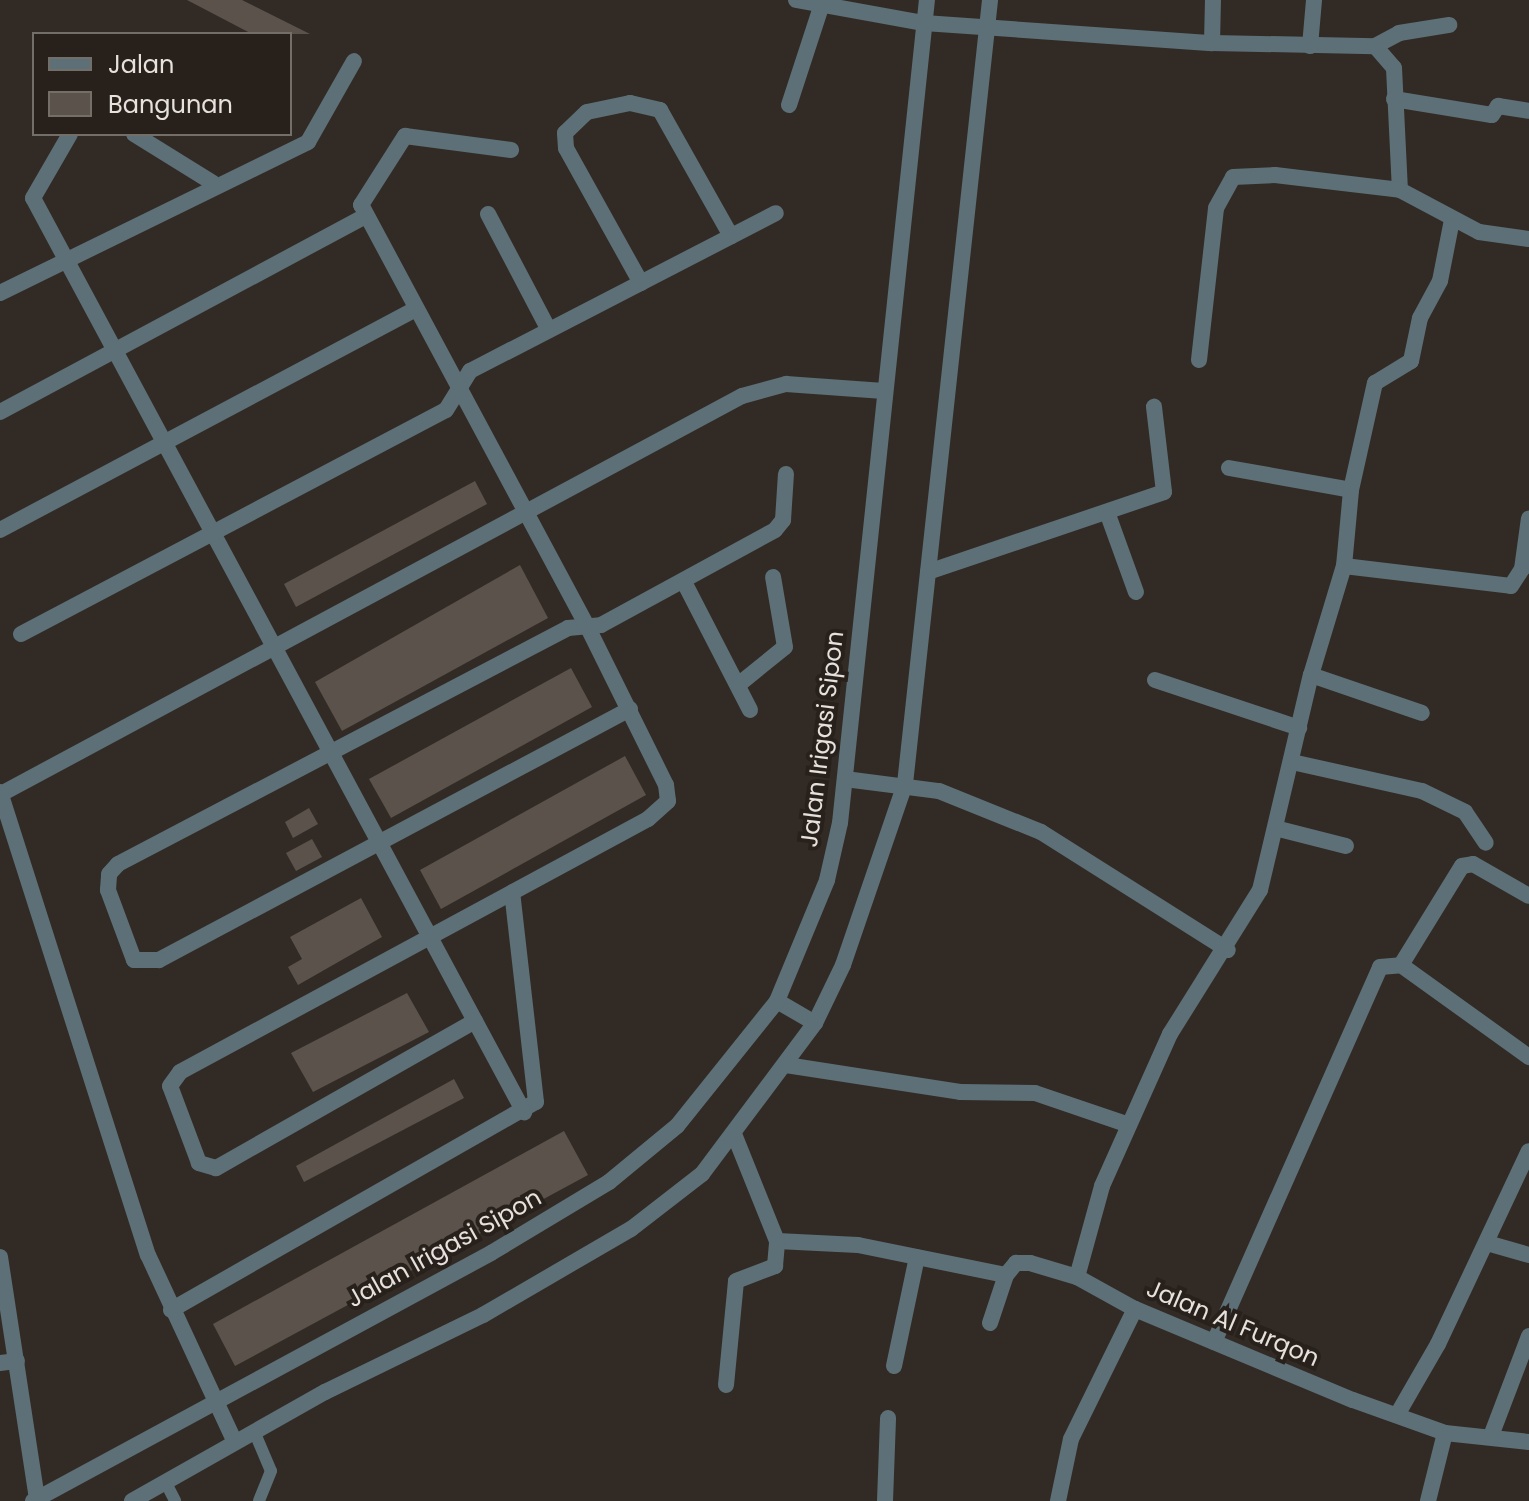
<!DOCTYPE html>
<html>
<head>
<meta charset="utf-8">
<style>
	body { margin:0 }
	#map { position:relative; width:1529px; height:1501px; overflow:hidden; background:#322b25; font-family:Poppins,sans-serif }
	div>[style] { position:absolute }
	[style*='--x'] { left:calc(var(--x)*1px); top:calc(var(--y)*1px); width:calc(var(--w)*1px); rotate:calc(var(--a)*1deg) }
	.building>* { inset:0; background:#5a524b }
	.service>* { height:12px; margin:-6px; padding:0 6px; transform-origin:6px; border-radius:6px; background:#5d7077 }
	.minor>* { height:16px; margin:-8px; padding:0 8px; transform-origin:8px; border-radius:8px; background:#5d7077 }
	.tertiary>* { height:16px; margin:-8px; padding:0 8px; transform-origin:8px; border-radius:8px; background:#5d7077 }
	span { translate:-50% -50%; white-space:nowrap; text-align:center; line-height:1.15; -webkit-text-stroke:8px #28211b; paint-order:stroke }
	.street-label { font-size:24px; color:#e6e1dd }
	.legend { position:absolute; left:32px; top:32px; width:260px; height:104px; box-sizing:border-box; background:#28211b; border:2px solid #746e69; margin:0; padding:10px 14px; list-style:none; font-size:24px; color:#e6e1dd }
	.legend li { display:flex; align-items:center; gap:16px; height:40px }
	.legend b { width:40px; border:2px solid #746e69 }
</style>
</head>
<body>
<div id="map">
	<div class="building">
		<div style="clip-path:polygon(187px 0,242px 0,310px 34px,252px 34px)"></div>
		<div style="clip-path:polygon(475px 481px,487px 504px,296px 607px,284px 584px)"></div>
		<div style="clip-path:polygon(520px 565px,548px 618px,342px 731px,315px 682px)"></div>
		<div style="clip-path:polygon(571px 668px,592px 707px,391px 818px,369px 779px)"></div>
		<div style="clip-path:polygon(625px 756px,646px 795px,441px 909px,420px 870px)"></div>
		<div style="clip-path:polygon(309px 808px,318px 824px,293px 838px,285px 822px)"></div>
		<div style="clip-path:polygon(312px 839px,322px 857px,296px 871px,286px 853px)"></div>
		<div style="clip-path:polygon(361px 898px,382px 937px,298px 985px,288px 967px,302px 959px,290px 937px)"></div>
		<div style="clip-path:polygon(407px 993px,429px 1032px,313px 1092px,291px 1053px)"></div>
		<div style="clip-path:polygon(454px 1079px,464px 1098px,304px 1182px,296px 1166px)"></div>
		<div style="clip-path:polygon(564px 1131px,588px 1175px,235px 1366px,213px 1324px)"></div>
	</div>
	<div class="service">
		<div style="--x:254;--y:1431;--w:43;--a:67"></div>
		<div style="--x:271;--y:1471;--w:32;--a:112"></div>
		<div style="--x:166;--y:1483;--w:20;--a:63"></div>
	</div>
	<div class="minor">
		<div style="--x:796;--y:0;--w:130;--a:10.2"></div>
		<div style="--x:924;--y:23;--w:289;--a:4"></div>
		<div style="--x:1212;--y:43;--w:163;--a:1.1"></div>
		<div style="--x:1375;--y:46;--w:29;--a:49"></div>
		<div style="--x:1394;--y:68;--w:122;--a:87.2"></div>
		<div style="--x:1212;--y:43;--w:43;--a:-88.7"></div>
		<div style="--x:1310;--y:46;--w:46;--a:-85"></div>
		<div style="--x:1375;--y:46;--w:27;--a:-28"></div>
		<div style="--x:1399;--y:33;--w:51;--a:-9.1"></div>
		<div style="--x:1394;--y:99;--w:99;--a:9.3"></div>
		<div style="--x:1492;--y:115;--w:11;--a:-56"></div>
		<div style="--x:1498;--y:106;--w:31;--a:9"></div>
		<div style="--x:789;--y:105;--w:103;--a:-71.9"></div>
		<div style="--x:70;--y:134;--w:74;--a:120"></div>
		<div style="--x:33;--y:198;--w:1038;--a:61.76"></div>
		<div style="--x:134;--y:134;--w:93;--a:31.8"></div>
		<div style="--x:488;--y:214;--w:131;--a:62.3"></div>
		<div style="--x:641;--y:283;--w:154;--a:-119.1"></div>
		<div style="--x:566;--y:148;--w:15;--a:-94"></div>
		<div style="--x:565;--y:133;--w:30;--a:-44"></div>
		<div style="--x:587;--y:112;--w:44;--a:-11.8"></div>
		<div style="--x:630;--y:103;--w:31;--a:13"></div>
		<div style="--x:660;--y:110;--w:145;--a:60.6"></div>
		<div style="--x:0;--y:293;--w:343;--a:-26.1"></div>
		<div style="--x:308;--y:142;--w:93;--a:-60.4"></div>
		<div style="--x:1199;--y:360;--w:153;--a:-83.6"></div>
		<div style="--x:1216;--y:208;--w:35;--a:-61"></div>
		<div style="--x:1233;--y:177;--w:42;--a:-2.7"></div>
		<div style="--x:1275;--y:175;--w:126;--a:6.8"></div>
		<div style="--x:1400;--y:190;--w:89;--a:28"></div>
		<div style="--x:1479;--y:232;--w:50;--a:8"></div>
		<div style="--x:0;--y:412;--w:415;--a:-28.2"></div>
		<div style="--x:1229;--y:468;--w:124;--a:10.2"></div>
		<div style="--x:1107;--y:512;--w:85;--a:70.1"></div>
		<div style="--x:0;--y:530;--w:470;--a:-28"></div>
		<div style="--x:1344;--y:566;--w:168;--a:6.8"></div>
		<div style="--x:1511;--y:586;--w:20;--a:-57"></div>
		<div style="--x:1522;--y:569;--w:51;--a:-82.2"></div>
		<div style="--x:928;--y:572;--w:249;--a:-18.7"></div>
		<div style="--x:1164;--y:492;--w:86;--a:-96.7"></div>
		<div style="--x:684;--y:582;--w:144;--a:62.7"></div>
		<div style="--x:21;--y:634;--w:480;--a:-27.8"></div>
		<div style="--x:446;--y:410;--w:46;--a:-58.4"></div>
		<div style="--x:470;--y:371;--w:344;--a:-27.3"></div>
		<div style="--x:1311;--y:675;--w:117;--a:18.9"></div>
		<div style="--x:1155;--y:680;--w:152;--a:18.4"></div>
		<div style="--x:738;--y:685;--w:60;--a:-39"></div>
		<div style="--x:785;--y:647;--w:71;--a:-99.7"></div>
		<div style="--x:630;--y:709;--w:534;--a:151.95"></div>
		<div style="--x:159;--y:960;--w:25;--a:180"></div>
		<div style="--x:134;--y:960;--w:75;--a:-110.4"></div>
		<div style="--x:108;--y:890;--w:16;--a:-86"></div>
		<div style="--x:109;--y:874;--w:13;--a:-48"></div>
		<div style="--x:118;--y:864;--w:508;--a:-27.67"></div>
		<div style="--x:568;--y:628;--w:33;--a:-5"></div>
		<div style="--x:601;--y:625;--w:198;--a:-28.6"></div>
		<div style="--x:775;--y:530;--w:13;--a:-51"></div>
		<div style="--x:783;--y:520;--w:46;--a:-86.3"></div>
		<div style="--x:1292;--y:762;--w:133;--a:12.6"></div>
		<div style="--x:1422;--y:791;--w:48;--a:26"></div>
		<div style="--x:1465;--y:812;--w:37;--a:56"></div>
		<div style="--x:845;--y:779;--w:95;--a:7.3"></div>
		<div style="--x:939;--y:791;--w:110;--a:21.9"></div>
		<div style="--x:1041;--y:832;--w:221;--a:32.3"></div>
		<div style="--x:0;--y:792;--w:486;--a:72.3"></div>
		<div style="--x:148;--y:1255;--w:206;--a:65.1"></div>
		<div style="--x:1;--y:794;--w:841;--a:-28.24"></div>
		<div style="--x:742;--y:396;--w:46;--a:-15.3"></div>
		<div style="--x:786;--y:384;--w:98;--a:4.1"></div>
		<div style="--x:1279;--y:829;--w:69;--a:14.2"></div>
		<div style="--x:1401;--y:965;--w:116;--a:-58.4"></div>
		<div style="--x:1462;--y:866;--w:11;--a:-10"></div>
		<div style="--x:1473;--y:864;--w:64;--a:29.7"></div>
		<div style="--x:475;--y:1021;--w:298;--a:150.4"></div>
		<div style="--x:216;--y:1168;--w:18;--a:-164"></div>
		<div style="--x:199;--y:1163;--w:82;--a:-110.6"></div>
		<div style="--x:170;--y:1086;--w:17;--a:-54"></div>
		<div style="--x:180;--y:1072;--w:532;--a:-28.4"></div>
		<div style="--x:648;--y:819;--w:27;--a:-42"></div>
		<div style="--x:668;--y:801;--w:16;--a:-97"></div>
		<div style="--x:666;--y:785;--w:178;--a:-116.4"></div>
		<div style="--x:587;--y:626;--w:478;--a:-118.2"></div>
		<div style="--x:361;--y:205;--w:82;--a:-57.5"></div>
		<div style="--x:405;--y:136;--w:107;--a:7.5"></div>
		<div style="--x:786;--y:1065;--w:176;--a:8.8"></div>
		<div style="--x:960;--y:1092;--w:75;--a:0.8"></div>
		<div style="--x:1035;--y:1093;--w:99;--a:18.8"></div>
		<div style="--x:734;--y:1134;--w:115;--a:68.1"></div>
		<div style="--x:777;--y:1241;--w:81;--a:2.8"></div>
		<div style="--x:858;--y:1245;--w:151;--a:11.5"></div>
		<div style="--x:1487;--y:1243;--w:44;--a:15.9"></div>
		<div style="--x:0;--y:1257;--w:245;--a:81.3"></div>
		<div style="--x:1077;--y:1277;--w:94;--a:-74.6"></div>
		<div style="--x:1102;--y:1186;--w:167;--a:-65.9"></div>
		<div style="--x:1170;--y:1034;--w:170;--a:-58"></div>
		<div style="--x:1260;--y:890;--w:221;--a:-76.7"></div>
		<div style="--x:1311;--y:675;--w:114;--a:-73.2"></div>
		<div style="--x:1344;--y:566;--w:76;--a:-84.7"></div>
		<div style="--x:1351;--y:490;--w:110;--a:-77.4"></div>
		<div style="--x:1375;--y:383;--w:42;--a:-31.4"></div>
		<div style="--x:1411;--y:361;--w:44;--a:-78.2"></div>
		<div style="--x:1420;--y:318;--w:42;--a:-61.6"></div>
		<div style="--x:1440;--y:281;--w:62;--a:-78.9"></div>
		<div style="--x:171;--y:1310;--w:420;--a:-29.7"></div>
		<div style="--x:536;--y:1102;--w:211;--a:-96.5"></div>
		<div style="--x:990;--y:1323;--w:51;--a:-71.6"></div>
		<div style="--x:1006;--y:1275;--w:16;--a:-50"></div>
		<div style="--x:1016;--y:1263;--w:14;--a:0"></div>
		<div style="--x:1030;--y:1263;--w:49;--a:16.6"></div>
		<div style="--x:1077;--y:1277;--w:66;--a:28.9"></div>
		<div style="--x:1135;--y:1309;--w:236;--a:22.7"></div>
		<div style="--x:1353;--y:1400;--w:98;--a:19.7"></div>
		<div style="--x:1445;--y:1433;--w:84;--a:6.1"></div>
		<div style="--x:1214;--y:1342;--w:410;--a:-66.1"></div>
		<div style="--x:1380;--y:967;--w:21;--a:-5"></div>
		<div style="--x:1401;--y:965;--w:158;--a:35.7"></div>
		<div style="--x:0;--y:1363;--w:17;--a:-7"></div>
		<div style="--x:894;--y:1366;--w:111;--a:-78.1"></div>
		<div style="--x:726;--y:1385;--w:104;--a:-84.5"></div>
		<div style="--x:736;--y:1281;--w:42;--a:-21"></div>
		<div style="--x:775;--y:1266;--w:25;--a:-85"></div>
		<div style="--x:1397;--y:1415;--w:82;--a:-60"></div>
		<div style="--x:1438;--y:1344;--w:213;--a:-64.8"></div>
		<div style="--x:1491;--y:1436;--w:107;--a:-69.2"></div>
		<div style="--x:885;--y:1501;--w:83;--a:-87.9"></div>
		<div style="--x:1058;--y:1501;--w:63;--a:-78.2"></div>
		<div style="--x:1071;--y:1439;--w:145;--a:-63.8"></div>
		<div style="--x:1428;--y:1501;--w:70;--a:-76"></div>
	</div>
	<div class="tertiary">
		<div style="--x:777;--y:1001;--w:44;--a:30.1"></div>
		<div style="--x:33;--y:1501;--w:521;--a:-28.43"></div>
		<div style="--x:491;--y:1253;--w:138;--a:-31"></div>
		<div style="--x:609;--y:1182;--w:88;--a:-39.5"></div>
		<div style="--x:677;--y:1126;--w:160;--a:-51.3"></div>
		<div style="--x:777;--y:1001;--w:131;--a:-67.5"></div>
		<div style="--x:827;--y:880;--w:58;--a:-77.2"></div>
		<div style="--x:840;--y:823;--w:828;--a:-83.97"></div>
		<div style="--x:132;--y:1501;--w:222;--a:-29.5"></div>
		<div style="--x:325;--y:1392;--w:176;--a:-26"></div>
		<div style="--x:483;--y:1315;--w:171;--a:-30.2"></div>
		<div style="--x:631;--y:1229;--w:90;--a:-37.8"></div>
		<div style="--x:702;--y:1174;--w:189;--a:-53.2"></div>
		<div style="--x:815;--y:1023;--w:64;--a:-64.2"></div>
		<div style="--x:843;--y:965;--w:191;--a:-71.1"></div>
		<div style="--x:905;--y:784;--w:789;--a:-83.81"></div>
	</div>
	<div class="street-label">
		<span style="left:822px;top:739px;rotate:-83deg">Jalan Irigasi Sipon</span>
		<span style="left:444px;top:1248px;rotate:-29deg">Jalan Irigasi Sipon</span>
		<span style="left:1233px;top:1323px;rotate:23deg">Jalan Al Furqon</span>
	</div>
	<ul class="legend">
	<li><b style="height:10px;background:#5d7077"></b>Jalan</li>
	<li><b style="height:22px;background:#5a524b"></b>Bangunan</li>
	</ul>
</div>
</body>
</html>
